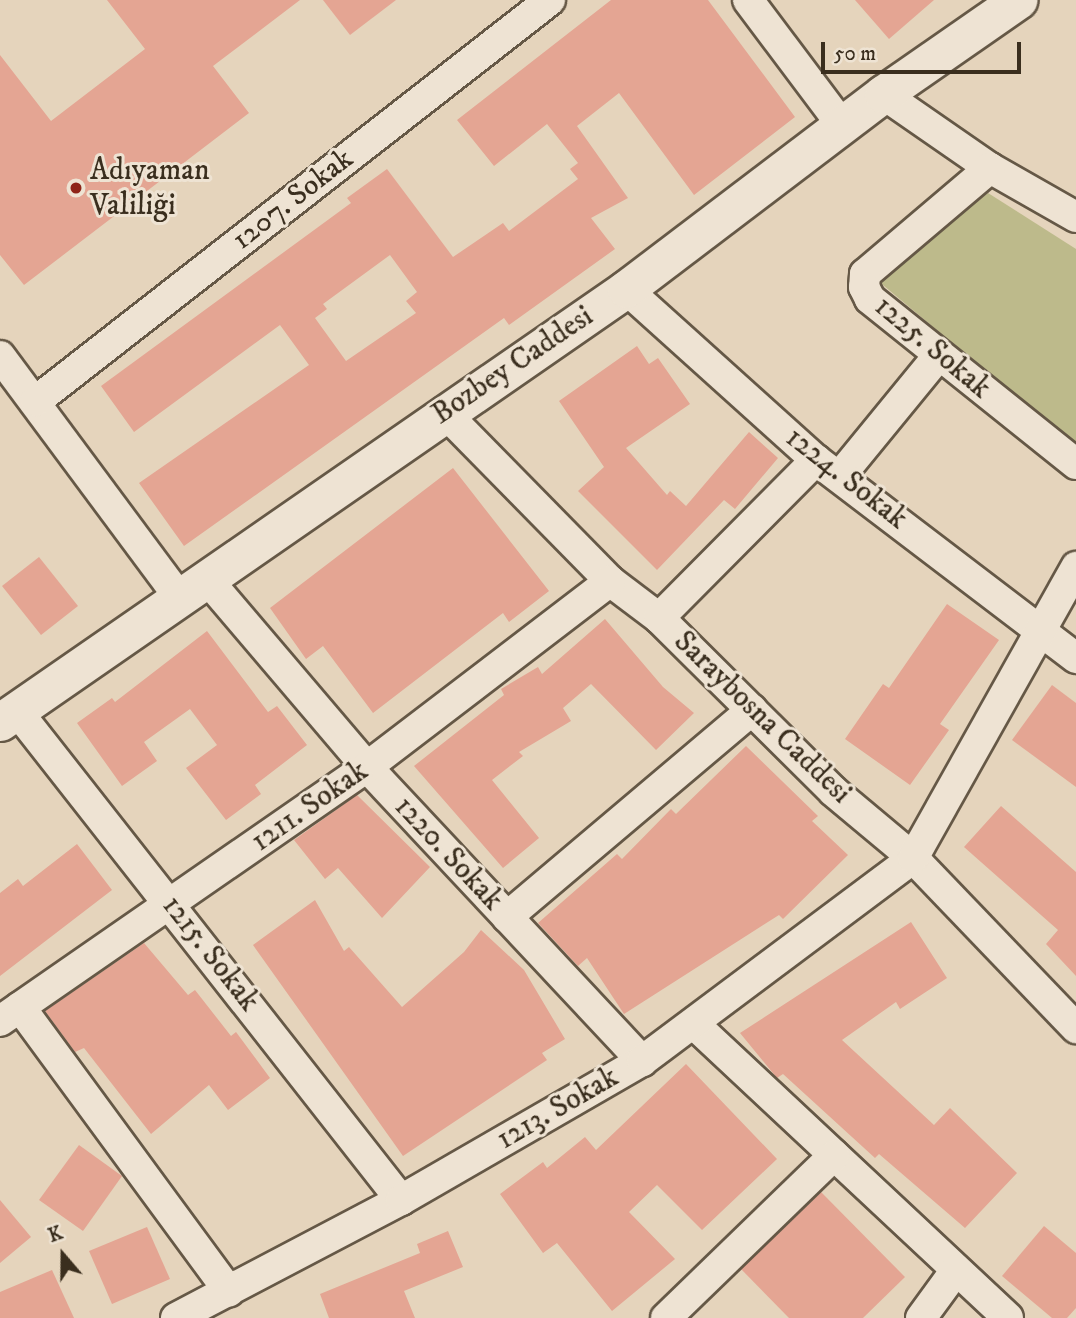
<!DOCTYPE html>
<html>
<head>
<meta charset="utf-8">
<style>
	body { margin:0 }
	#map { position:relative; width:1076px; height:1318px; overflow:hidden; background:#e5d4bc; font-family:"IM FELL DW Pica",serif }
	div>[style] { position:absolute }
	[style*='--x'] { left:calc(var(--x)*1px); top:calc(var(--y)*1px); width:calc(var(--w)*1px); rotate:calc(var(--a)*1deg) }
	.green>* { inset:0; background:#bdba8b }
	.building>* { inset:0; background:#e4a593 }
	.roads { filter:drop-shadow(2px 0 #655846) drop-shadow(-2px 0 #655846) drop-shadow(0 2px #655846) drop-shadow(0 -2px #655846) }
	.minor>* { height:30px; margin:-15px; padding:0 15px; transform-origin:15px; border-radius:15px; background:#eee3d3 }
	.tertiary>* { height:37px; margin:-18.5px; padding:0 18.5px; transform-origin:18.5px; border-radius:18.5px; background:#eee3d3 }
	.dots>* { width:19px; height:19px; translate:-50% -50%; box-sizing:border-box; border:4px solid #eee3d3; border-radius:50% }
	span { translate:-50% -50%; white-space:nowrap; text-align:center; line-height:1.15; -webkit-text-stroke:6px #eee3d3; paint-order:stroke }
	.poi-label { font-size:30px; color:#3a2e1e }
	.left { translate:0 -50%; text-align:left }
	.street-label { font-size:30px; color:#3a2e1e }
	.north { position:absolute; left:28px; top:1220px; width:70px; height:70px; -webkit-text-stroke:5px #eee3d3; paint-order:stroke; rotate:340deg; font-size:19px; font-weight:700; line-height:28px; text-align:center; color:#3a2e1e }
	.north::after { content:''; display:block; margin:auto; width:24px; height:32px; background:#3a2e1e; clip-path:polygon(50% 0,100% 100%,50% 72%,0 100%) }
	.scale { position:absolute; left:821px; top:42px; width:200px; height:32px; box-sizing:border-box; border:4px solid #3a2e1e; border-top:0; padding-left:9px; font-size:21px; line-height:24px; white-space:nowrap; color:#3a2e1e; -webkit-text-stroke:5px #eee3d3; paint-order:stroke }
</style>
</head>
<body>
<div id="map">
	<div class="green">
		<div style="clip-path:polygon(988px 193px,1076px 249px,1076px 447px,877px 280px)"></div>
	</div>
	<div class="building">
		<div style="clip-path:polygon(107px 0,300px 0,213px 66px,249px 113px,24px 285px,0 255px,0 55px,51px 121px,145px 49px)"></div>
		<div style="clip-path:polygon(323px 0,396px 0,350px 35px)"></div>
		<div style="clip-path:polygon(evenodd,611px 0,708px 0,795px 117px,694px 195px,619px 93px,577px 126px,628px 198px,591px 218px,615px 249px,509px 325px,504px 318px,184px 546px,139px 483px,309px 365px,280px 325px,134px 432px,101px 386px,351px 203px,347px 198px,387px 169px,453px 257px,503px 223px,509px 231px,578px 179px,570px 169px,578px 163px,547px 124px,494px 166px,457px 120px,611px 0,390px 255px,417px 292px,406px 301px,416px 313px,346px 361px,315px 318px,327px 309px,323px 304px,390px 255px)"></div>
		<div style="clip-path:polygon(855px 0,934px 0,889px 39px)"></div>
		<div style="clip-path:polygon(637px 346px,649px 364px,658px 358px,690px 404px,626px 448px,667px 495px,670px 491px,686px 506px,749px 432px,778px 458px,735px 509px,724px 500px,657px 570px,578px 491px,604px 467px,559px 401px)"></div>
		<div style="clip-path:polygon(453px 468px,549px 591px,509px 622px,503px 613px,373px 713px,323px 646px,306px 659px,270px 608px)"></div>
		<div style="clip-path:polygon(39px 557px,78px 606px,41px 635px,2px 586px)"></div>
		<div style="clip-path:polygon(947px 604px,999px 640px,940px 724px,949px 730px,910px 785px,845px 739px,883px 684px,889px 688px)"></div>
		<div style="clip-path:polygon(605px 619px,663px 687px,694px 713px,656px 750px,591px 684px,563px 708px,571px 721px,519px 752px,523px 756px,492px 780px,539px 838px,503px 868px,414px 766px,504px 695px,501px 689px,538px 667px,542px 674px)"></div>
		<div style="clip-path:polygon(207px 631px,268px 712px,277px 706px,307px 745px,255px 785px,261px 794px,226px 820px,186px 768px,217px 745px,190px 709px,144px 742px,157px 761px,122px 786px,77px 723px,112px 698px,115px 702px)"></div>
		<div style="clip-path:polygon(1052px 685px,1076px 703px,1076px 787px,1012px 740px)"></div>
		<div style="clip-path:polygon(746px 746px,818px 816px,812px 821px,848px 855px,783px 919px,779px 915px,624px 1014px,587px 958px,578px 966px,538px 923px,617px 854px,622px 859px,671px 809px,676px 814px)"></div>
		<div style="clip-path:polygon(357px 795px,430px 867px,382px 918px,338px 868px,325px 879px,294px 840px)"></div>
		<div style="clip-path:polygon(1001px 806px,1076px 872px,1076px 976px,1046px 944px,1058px 930px,964px 847px)"></div>
		<div style="clip-path:polygon(77px 844px,112px 890px,0 976px,0 893px,18px 879px,23px 886px)"></div>
		<div style="clip-path:polygon(315px 900px,344px 951px,349px 947px,402px 1007px,464px 952px,481px 930px,524px 970px,565px 1039px,542px 1053px,547px 1060px,403px 1156px,253px 945px)"></div>
		<div style="clip-path:polygon(911px 922px,947px 978px,900px 1009px,896px 1002px,842px 1040px,934px 1125px,950px 1108px,1017px 1173px,965px 1228px,879px 1154px,875px 1158px,783px 1074px,777px 1078px,740px 1033px)"></div>
		<div style="clip-path:polygon(144px 943px,188px 995px,195px 990px,231px 1036px,236px 1032px,270px 1078px,228px 1110px,209px 1085px,151px 1134px,84px 1048px,75px 1052px,45px 1011px)"></div>
		<div style="clip-path:polygon(686px 1064px,777px 1159px,702px 1230px,657px 1185px,629px 1212px,675px 1259px,612px 1311px,557px 1243px,543px 1253px,500px 1194px,543px 1162px,547px 1168px,585px 1137px,596px 1150px)"></div>
		<div style="clip-path:polygon(79px 1145px,122px 1176px,83px 1231px,39px 1200px)"></div>
		<div style="clip-path:polygon(821px 1192px,905px 1277px,863px 1318px,789px 1318px,741px 1269px)"></div>
		<div style="clip-path:polygon(0 1200px,31px 1237px,0 1263px)"></div>
		<div style="clip-path:polygon(1044px 1226px,1076px 1253px,1076px 1308px,1067px 1318px,1052px 1318px,1002px 1276px)"></div>
		<div style="clip-path:polygon(147px 1227px,170px 1279px,112px 1304px,89px 1251px)"></div>
		<div style="clip-path:polygon(448px 1231px,463px 1267px,404px 1291px,415px 1318px,329px 1318px,320px 1294px,420px 1253px,417px 1244px)"></div>
		<div style="clip-path:polygon(52px 1270px,74px 1318px,0 1318px,0 1292px)"></div>
	</div>
	<div class="roads">
		<div class="minor">
			<div style="--x:748;--y:0;--w:156;--a:53.1"></div>
			<div style="--x:883;--y:94;--w:130;--a:34.7"></div>
			<div style="--x:990;--y:168;--w:99;--a:29.7"></div>
			<div style="--x:990;--y:168;--w:164;--a:139.7"></div>
			<div style="--x:865;--y:274;--w:13;--a:94"></div>
			<div style="--x:864;--y:287;--w:13;--a:63"></div>
			<div style="--x:870;--y:299;--w:264;--a:38.7"></div>
			<div style="--x:626;--y:289;--w:256;--a:42"></div>
			<div style="--x:816;--y:460;--w:327;--a:37.3"></div>
			<div style="--x:0;--y:356;--w:300;--a:53.4"></div>
			<div style="--x:36;--y:401;--w:652;--a:-37.96"></div>
			<div style="--x:444;--y:412;--w:237;--a:45.5"></div>
			<div style="--x:610;--y:581;--w:61;--a:37.1"></div>
			<div style="--x:659;--y:618;--w:245;--a:44.8"></div>
			<div style="--x:833;--y:791;--w:104;--a:39.9"></div>
			<div style="--x:913;--y:858;--w:236;--a:46.2"></div>
			<div style="--x:840;--y:476;--w:156;--a:-50.7"></div>
			<div style="--x:206;--y:578;--w:248;--a:49.6"></div>
			<div style="--x:367;--y:767;--w:403;--a:46.9"></div>
			<div style="--x:659;--y:618;--w:223;--a:-45.2"></div>
			<div style="--x:17;--y:711;--w:622;--a:51.86"></div>
			<div style="--x:507;--y:917;--w:321;--a:-40.2"></div>
			<div style="--x:20;--y:1007;--w:353;--a:53.7"></div>
			<div style="--x:0;--y:1021;--w:446;--a:-34.7"></div>
			<div style="--x:367;--y:767;--w:306;--a:-37.4"></div>
			<div style="--x:694;--y:1024;--w:430;--a:43.1"></div>
			<div style="--x:176;--y:1318;--w:254;--a:-27.7"></div>
			<div style="--x:401;--y:1200;--w:278;--a:-30"></div>
			<div style="--x:642;--y:1061;--w:339;--a:-36.8"></div>
			<div style="--x:913;--y:858;--w:334;--a:-60.7"></div>
			<div style="--x:666;--y:1318;--w:234;--a:-44.1"></div>
			<div style="--x:921;--y:1318;--w:59;--a:-53.9"></div>
		</div>
		<div class="tertiary">
			<div style="--x:0;--y:722;--w:761;--a:-34.67"></div>
			<div style="--x:626;--y:289;--w:323;--a:-37.2"></div>
			<div style="--x:883;--y:94;--w:165;--a:-34.8"></div>
		</div>
	</div>
	<div class="dots">
		<div style="left:76px;top:188px;background:#8f2418"></div>
	</div>
	<div class="poi-label">
		<span class="left" style="left:90px;top:188px">Adıyaman<br>Valiliği</span>
	</div>
	<div class="street-label">
		<span style="left:293px;top:200px;rotate:-38deg">1207. Sokak</span>
		<span style="left:932px;top:348px;rotate:40deg">1225. Sokak</span>
		<span style="left:513px;top:366px;rotate:-34deg">Bozbey Caddesi</span>
		<span style="left:846px;top:479px;rotate:38deg">1224. Sokak</span>
		<span style="left:762px;top:718px;rotate:44deg">Saraybosna Caddesi</span>
		<span style="left:310px;top:807px;rotate:-35deg">1211. Sokak</span>
		<span style="left:448px;top:854px;rotate:47deg">1220. Sokak</span>
		<span style="left:210px;top:954px;rotate:52deg">1215. Sokak</span>
		<span style="left:558px;top:1109px;rotate:-30deg">1213. Sokak</span>
	</div>
	<div class="north">K</div>
	<div class="scale">50 m</div>
</div>
</body>
</html>
